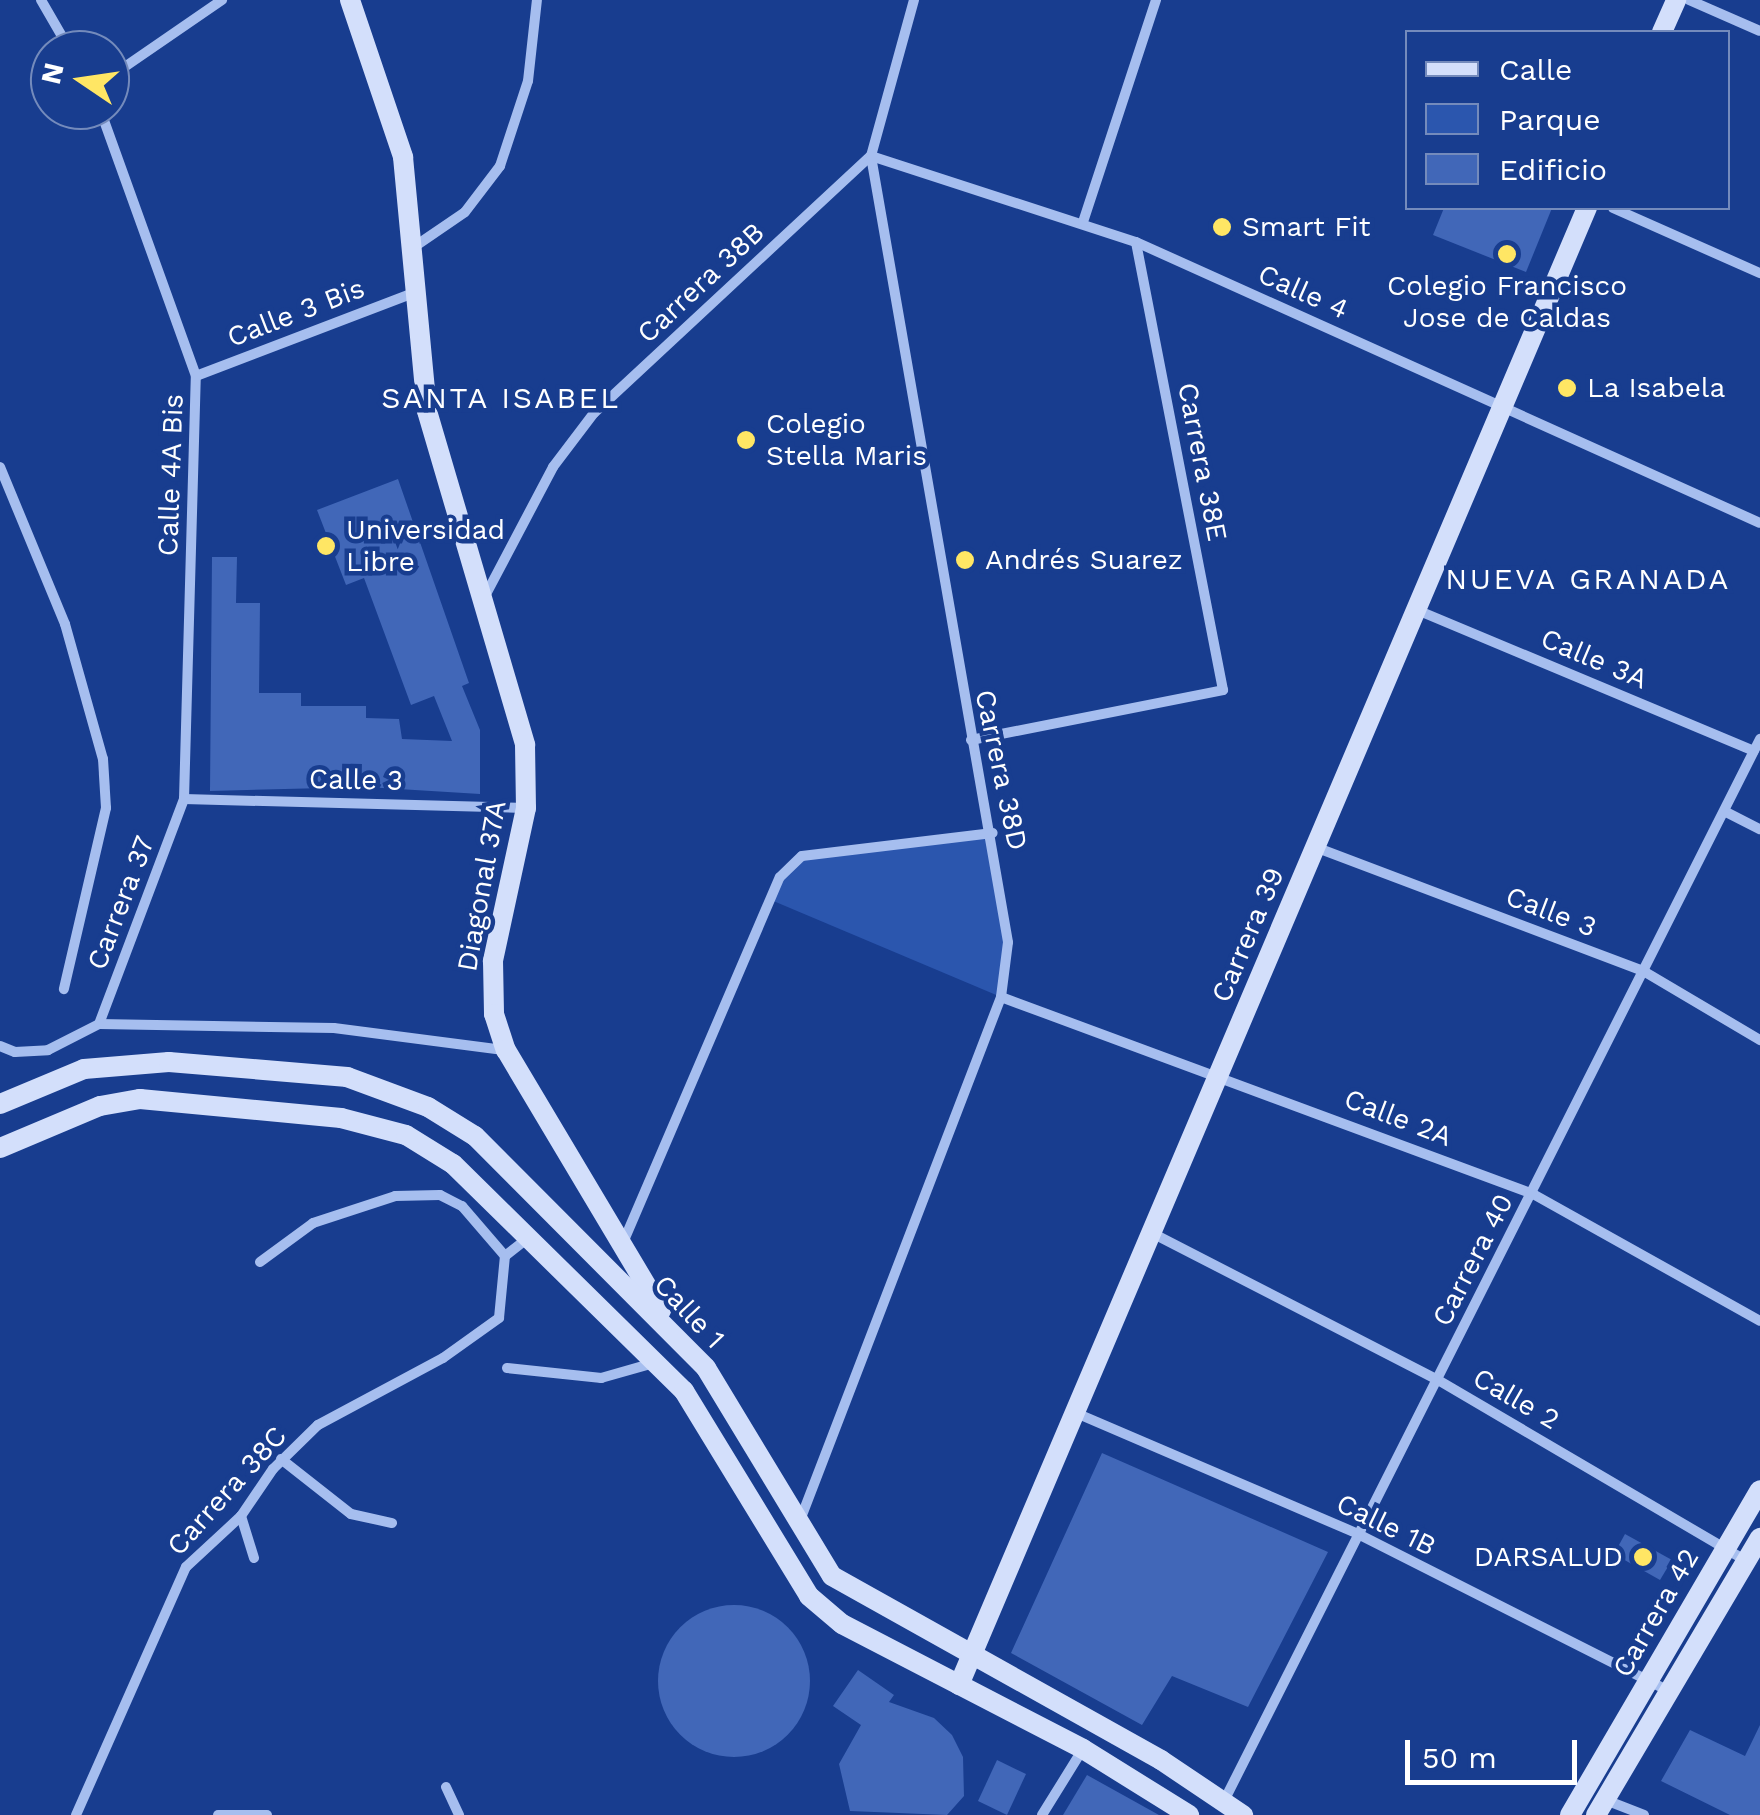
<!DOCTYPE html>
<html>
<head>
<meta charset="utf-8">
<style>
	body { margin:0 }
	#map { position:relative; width:1760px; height:1815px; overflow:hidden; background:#183d8f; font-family:"Work Sans",sans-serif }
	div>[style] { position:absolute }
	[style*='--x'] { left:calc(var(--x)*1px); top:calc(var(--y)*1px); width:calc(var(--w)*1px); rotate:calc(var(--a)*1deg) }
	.green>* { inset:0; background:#2b56ae }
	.building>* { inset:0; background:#4167b8 }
	.round { border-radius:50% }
	.street>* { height:10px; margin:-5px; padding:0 5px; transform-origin:5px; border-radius:5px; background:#a6beef }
	.secondary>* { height:20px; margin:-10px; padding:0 10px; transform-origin:10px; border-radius:10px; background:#d3dffb }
	.dots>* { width:28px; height:28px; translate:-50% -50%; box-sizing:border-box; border:5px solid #183d8f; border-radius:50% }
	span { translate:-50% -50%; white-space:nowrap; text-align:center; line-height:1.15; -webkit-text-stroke:9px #183d8f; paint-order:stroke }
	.poi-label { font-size:28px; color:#fff }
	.left { translate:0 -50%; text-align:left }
	.right { translate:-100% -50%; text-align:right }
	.street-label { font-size:28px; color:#fff }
	.neighbourhood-label { font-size:30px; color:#fff; letter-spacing:2.5px }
	.legend { position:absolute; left:1405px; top:30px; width:325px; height:180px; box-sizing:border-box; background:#183d8f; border:2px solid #748bbc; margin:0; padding:12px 18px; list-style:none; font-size:30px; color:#fff }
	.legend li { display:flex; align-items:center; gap:20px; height:50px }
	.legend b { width:50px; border:2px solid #748bbc }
	.north { position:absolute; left:30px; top:30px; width:100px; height:100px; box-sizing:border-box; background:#183d8f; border:2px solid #748bbc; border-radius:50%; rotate:283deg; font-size:28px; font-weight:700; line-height:40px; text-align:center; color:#fff }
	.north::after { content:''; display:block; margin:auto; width:35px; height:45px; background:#ffe664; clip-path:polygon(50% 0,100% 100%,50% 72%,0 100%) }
	.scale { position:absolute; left:1405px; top:1740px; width:172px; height:45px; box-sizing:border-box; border:5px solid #fff; border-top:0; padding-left:12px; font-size:30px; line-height:35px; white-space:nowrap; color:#fff; -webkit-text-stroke:8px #183d8f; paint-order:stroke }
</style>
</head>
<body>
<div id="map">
	<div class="green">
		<div style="clip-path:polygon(993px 833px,1008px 942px,1001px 997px,771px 900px,780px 877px,802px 856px)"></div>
	</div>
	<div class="building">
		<div style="clip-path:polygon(1444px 208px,1552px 208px,1526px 272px,1433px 235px)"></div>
		<div style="clip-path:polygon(398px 479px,469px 683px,462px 686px,480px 730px,480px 794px,366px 787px,210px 791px,212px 557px,237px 557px,236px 603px,260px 603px,259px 693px,301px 693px,301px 706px,366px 706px,366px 718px,399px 719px,402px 739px,452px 741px,434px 696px,411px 705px,364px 578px,346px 585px,317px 510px)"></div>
		<div style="clip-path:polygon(1102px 1453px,1328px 1552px,1248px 1707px,1172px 1676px,1142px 1725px,1011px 1653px)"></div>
		<div style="clip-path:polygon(1625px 1534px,1672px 1560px,1660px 1580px,1614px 1554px)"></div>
		<div class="round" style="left:658px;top:1605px;width:152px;height:152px"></div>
		<div style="clip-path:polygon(858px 1670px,894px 1695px,889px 1702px,934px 1718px,952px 1735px,963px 1757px,964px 1796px,947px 1815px,850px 1811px,839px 1764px,861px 1725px,833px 1706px)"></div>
		<div style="clip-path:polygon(1760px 1725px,1760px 1815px,1730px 1815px,1661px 1781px,1690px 1730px,1745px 1756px)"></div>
		<div style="clip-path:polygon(997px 1760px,1026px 1774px,1007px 1815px,978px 1801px)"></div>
		<div style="clip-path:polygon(1087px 1775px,1159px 1815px,1063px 1815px)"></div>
	</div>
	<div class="street">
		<div style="--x:41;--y:0;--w:58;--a:59.9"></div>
		<div style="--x:1689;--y:0;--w:77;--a:23.6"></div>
		<div style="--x:110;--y:77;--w:136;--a:-34.5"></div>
		<div style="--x:871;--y:156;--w:279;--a:18"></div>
		<div style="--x:1136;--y:242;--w:684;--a:24.24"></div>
		<div style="--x:1613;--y:208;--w:161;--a:23.9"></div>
		<div style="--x:1083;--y:222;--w:234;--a:-71.8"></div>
		<div style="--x:411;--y:249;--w:65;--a:-34.4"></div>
		<div style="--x:465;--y:212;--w:58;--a:-52.7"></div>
		<div style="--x:500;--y:166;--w:89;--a:-71.8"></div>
		<div style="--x:528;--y:81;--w:81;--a:-83.7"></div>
		<div style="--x:196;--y:376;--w:232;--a:-20.9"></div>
		<div style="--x:0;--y:467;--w:170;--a:67.5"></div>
		<div style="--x:65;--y:624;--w:140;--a:74.3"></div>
		<div style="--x:103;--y:759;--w:49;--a:86.5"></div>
		<div style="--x:106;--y:808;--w:186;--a:103.1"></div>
		<div style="--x:484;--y:598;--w:148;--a:-62.2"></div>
		<div style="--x:553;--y:467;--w:68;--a:-52.8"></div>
		<div style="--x:594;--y:413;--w:378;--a:-42.9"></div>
		<div style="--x:1417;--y:610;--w:365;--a:22.7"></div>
		<div style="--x:971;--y:740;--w:257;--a:-11.2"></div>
		<div style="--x:1223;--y:690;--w:456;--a:-101"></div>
		<div style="--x:184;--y:799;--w:342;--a:1.5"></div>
		<div style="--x:1726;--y:812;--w:38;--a:27"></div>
		<div style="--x:1315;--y:847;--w:353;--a:20.7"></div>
		<div style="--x:1645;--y:972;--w:134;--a:30.6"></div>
		<div style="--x:1001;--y:997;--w:567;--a:20.32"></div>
		<div style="--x:1533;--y:1194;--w:260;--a:29.2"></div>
		<div style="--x:99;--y:1024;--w:241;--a:-69.3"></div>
		<div style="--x:184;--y:799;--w:423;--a:-88.4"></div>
		<div style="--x:196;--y:376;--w:283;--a:-109.8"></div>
		<div style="--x:0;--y:1046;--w:16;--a:22"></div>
		<div style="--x:15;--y:1052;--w:33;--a:-3"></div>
		<div style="--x:48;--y:1050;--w:57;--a:-27"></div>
		<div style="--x:99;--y:1024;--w:235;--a:1"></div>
		<div style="--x:334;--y:1028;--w:171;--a:7.4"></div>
		<div style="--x:1152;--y:1233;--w:322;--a:27.2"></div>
		<div style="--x:1438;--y:1380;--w:357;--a:30.4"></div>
		<div style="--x:622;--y:1245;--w:400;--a:-66.8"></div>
		<div style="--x:780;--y:877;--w:30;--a:-44"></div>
		<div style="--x:802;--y:856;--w:192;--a:-6.9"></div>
		<div style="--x:260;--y:1262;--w:66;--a:-36.3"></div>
		<div style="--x:313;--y:1223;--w:86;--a:-18.2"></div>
		<div style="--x:395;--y:1196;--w:45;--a:-1.3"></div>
		<div style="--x:440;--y:1195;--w:25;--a:27"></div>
		<div style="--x:462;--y:1206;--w:66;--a:49.3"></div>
		<div style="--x:507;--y:1368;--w:95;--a:6.1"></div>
		<div style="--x:601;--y:1378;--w:58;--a:-15.9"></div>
		<div style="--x:1076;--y:1413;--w:309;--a:23.2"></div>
		<div style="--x:1360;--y:1535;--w:346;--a:26.8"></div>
		<div style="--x:281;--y:1459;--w:89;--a:38.2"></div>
		<div style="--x:351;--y:1514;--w:42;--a:12.4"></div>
		<div style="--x:241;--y:1516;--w:44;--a:72.8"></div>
		<div style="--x:799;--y:1523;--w:563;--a:-68.99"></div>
		<div style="--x:1001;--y:997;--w:55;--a:-82.7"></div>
		<div style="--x:1008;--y:942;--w:798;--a:-99.89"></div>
		<div style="--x:871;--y:156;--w:162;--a:-74.6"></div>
		<div style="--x:446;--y:1787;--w:31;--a:65"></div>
		<div style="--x:1603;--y:1799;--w:44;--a:21.3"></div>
		<div style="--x:1224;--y:1801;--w:1190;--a:-63.22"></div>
		<div style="--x:76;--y:1815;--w:271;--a:-66.1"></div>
		<div style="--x:186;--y:1567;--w:75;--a:-42.8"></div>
		<div style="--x:241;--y:1516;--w:57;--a:-55.8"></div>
		<div style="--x:273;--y:1469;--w:63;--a:-44.4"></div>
		<div style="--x:318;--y:1425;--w:142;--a:-28.2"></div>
		<div style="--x:443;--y:1358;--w:69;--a:-35.5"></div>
		<div style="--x:499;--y:1318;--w:62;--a:-84.5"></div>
		<div style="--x:505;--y:1256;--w:29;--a:-38"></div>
		<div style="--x:218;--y:1815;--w:49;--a:0"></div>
		<div style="--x:1042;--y:1815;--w:78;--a:-58.2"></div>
	</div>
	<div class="secondary">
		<div style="--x:350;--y:0;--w:166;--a:71.3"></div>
		<div style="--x:403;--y:157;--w:255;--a:84.6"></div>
		<div style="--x:427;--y:411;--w:348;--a:73.6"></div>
		<div style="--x:525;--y:745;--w:63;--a:89.1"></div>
		<div style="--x:526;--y:808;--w:157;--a:102.2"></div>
		<div style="--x:493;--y:961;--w:53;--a:88.9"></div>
		<div style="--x:494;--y:1014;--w:38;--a:72"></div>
		<div style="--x:506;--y:1050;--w:303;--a:59.2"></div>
		<div style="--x:1662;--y:32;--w:35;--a:-66"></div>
		<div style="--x:0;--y:1104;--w:91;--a:-22.6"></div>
		<div style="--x:84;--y:1069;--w:85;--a:-4.7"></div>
		<div style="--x:169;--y:1062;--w:179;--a:4.8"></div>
		<div style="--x:347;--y:1077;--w:86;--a:20.3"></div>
		<div style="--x:428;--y:1107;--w:55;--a:31.7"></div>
		<div style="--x:475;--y:1136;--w:327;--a:45.1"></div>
		<div style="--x:706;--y:1368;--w:243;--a:58.8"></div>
		<div style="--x:832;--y:1576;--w:377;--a:29.2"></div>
		<div style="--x:1161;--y:1760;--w:99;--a:33.9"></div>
		<div style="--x:0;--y:1148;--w:108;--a:-22.8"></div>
		<div style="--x:100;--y:1106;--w:41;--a:-9.9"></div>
		<div style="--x:140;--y:1099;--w:202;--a:5.4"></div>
		<div style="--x:341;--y:1118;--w:67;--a:14.7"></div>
		<div style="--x:406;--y:1135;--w:55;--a:31.7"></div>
		<div style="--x:453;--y:1164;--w:324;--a:44.5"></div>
		<div style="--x:684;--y:1391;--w:240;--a:58.6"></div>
		<div style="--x:809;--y:1596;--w:43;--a:40.3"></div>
		<div style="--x:842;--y:1624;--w:271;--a:27.4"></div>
		<div style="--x:1083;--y:1749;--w:125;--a:31.9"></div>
		<div style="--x:959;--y:1685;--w:1605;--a:-66.97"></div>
		<div style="--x:1570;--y:1815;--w:376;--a:-59.7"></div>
		<div style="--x:1596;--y:1815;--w:322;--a:-59.4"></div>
	</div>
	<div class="dots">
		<div style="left:1222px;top:227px;background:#ffe664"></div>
		<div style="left:1507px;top:254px;background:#ffe664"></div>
		<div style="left:1567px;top:388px;background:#ffe664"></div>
		<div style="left:746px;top:440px;background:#ffe664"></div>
		<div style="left:326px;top:546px;background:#ffe664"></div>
		<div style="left:965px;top:560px;background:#ffe664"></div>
		<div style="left:1643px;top:1557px;background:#ffe664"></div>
	</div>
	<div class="poi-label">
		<span class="left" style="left:1242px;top:227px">Smart Fit</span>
		<span style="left:1507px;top:302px">Colegio Francisco<br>Jose de Caldas</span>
		<span class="left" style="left:1587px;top:388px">La Isabela</span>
		<span class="left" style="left:766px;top:440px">Colegio<br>Stella Maris</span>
		<span class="left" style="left:346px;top:546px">Universidad<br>Libre</span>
		<span class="left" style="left:985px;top:560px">Andrés Suarez</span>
		<span class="right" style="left:1623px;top:1557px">DARSALUD</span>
	</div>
	<div class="street-label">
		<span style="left:701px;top:283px;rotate:-43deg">Carrera 38B</span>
		<span style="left:1303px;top:292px;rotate:24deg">Calle 4</span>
		<span style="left:296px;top:313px;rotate:-21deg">Calle 3 Bis</span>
		<span style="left:1202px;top:462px;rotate:79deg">Carrera 38E</span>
		<span style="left:171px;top:475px;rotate:-88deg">Calle 4A Bis</span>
		<span style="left:1594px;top:659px;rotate:23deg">Calle 3A</span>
		<span style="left:1001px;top:770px;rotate:78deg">Carrera 38D</span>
		<span style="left:356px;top:780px;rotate:1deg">Calle 3</span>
		<span style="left:482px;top:886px;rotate:-80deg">Diagonal 37A</span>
		<span style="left:121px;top:903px;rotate:-69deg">Carrera 37</span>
		<span style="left:1551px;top:912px;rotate:21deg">Calle 3</span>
		<span style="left:1248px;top:935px;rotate:-67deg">Carrera 39</span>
		<span style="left:1398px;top:1118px;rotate:21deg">Calle 2A</span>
		<span style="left:1473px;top:1260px;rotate:-63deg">Carrera 40</span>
		<span style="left:689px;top:1312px;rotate:47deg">Calle 1</span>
		<span style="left:1516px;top:1399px;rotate:30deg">Calle 2</span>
		<span style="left:227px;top:1491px;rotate:-48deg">Carrera 38C</span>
		<span style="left:1386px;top:1525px;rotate:26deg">Calle 1B</span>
		<span style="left:1656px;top:1613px;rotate:-60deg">Carrera 42</span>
	</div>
	<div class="neighbourhood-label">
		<span style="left:501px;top:398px">SANTA ISABEL</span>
		<span style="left:1588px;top:579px">NUEVA GRANADA</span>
	</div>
	<ul class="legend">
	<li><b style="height:12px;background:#d3dffb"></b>Calle</li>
	<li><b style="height:28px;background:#2b56ae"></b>Parque</li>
	<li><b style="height:28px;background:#4167b8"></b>Edificio</li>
	</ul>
	<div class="north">N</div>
	<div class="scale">50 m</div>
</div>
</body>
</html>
